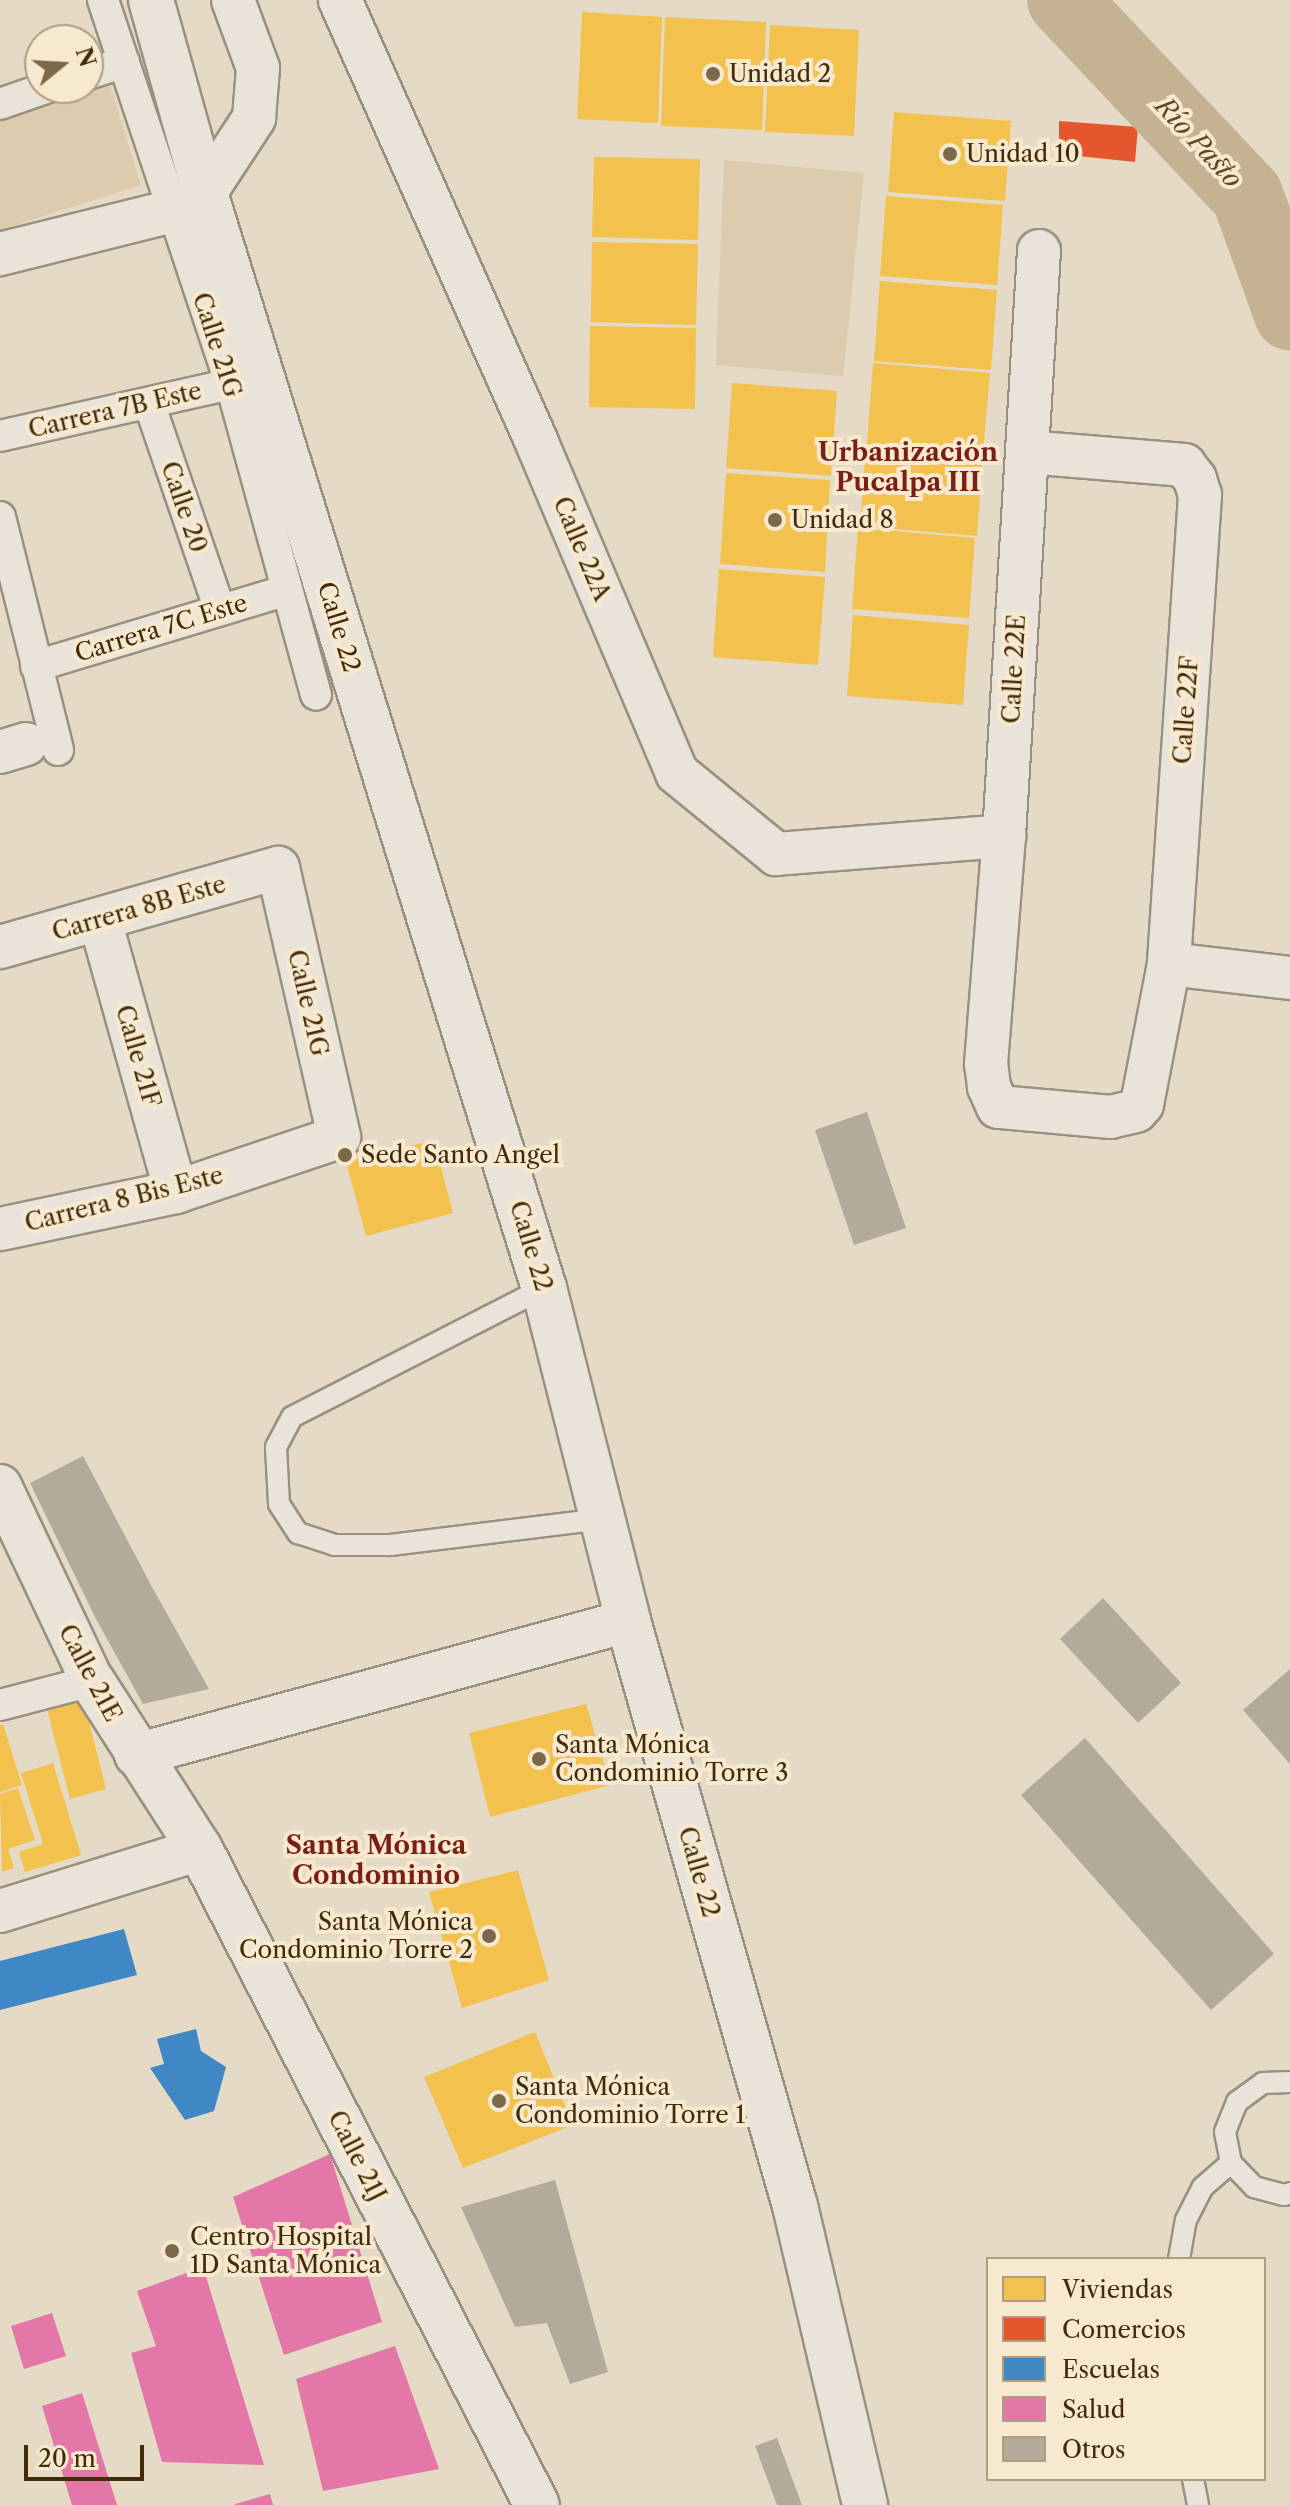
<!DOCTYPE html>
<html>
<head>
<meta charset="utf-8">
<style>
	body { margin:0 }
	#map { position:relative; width:1290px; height:2505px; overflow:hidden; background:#e5dac5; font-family:"Libre Caslon Text",serif }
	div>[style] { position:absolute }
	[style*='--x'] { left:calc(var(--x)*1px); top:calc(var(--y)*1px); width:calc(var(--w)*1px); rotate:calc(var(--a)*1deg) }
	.green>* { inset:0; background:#dccbad }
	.homes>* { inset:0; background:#f2c14e }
	.shops>* { inset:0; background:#e4572e }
	.schools>* { inset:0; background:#3f88c5 }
	.health>* { inset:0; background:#e377a8 }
	.river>* { height:72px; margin:-36px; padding:0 36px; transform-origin:36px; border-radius:36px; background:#c5b292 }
	.building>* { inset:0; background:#b4aa9a }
	.roads { filter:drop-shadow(2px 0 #999080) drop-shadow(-2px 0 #999080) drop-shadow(0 2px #999080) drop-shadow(0 -2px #999080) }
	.service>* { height:20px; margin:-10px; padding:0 10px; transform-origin:10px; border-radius:10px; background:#e9e3d9 }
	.pedestrian>* { height:30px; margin:-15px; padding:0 15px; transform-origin:15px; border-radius:15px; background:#e9e3d9 }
	.minor>* { height:42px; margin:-21px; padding:0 21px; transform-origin:21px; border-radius:21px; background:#e9e3d9 }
	.tertiary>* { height:44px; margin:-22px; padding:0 22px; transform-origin:22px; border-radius:22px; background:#e9e3d9 }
	.secondary>* { height:44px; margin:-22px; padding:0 22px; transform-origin:22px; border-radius:22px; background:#e9e3d9 }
	.dots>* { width:22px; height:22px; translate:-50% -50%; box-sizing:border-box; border:4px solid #f7e9d0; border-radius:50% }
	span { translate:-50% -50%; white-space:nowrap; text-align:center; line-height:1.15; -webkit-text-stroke:8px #f7e9d0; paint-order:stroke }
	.poi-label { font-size:24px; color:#422c08 }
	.left { translate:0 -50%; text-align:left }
	.right { translate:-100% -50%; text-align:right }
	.street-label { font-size:24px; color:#422c08 }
	.water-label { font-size:26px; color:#5f4925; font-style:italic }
	.neighbourhood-label { font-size:26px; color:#7a1f14; font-weight:700 }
	.legend { position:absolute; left:986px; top:2257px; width:280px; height:224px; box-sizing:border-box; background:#f7e9d0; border:2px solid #af9d80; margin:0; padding:10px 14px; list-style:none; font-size:24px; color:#422c08 }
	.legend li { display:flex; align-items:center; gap:16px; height:40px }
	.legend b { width:40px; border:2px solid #af9d80 }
	.north { position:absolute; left:24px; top:24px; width:80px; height:80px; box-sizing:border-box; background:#f7e9d0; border:2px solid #af9d80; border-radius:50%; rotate:72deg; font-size:22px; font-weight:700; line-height:32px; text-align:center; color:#422c08 }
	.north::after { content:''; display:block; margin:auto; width:28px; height:36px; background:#7b694a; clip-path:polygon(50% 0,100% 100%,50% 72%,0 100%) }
	.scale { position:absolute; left:24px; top:2445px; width:120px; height:36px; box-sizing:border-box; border:4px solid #422c08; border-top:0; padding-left:10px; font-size:24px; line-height:28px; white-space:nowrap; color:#422c08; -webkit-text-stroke:6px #f7e9d0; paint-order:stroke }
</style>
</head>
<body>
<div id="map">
	<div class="green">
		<div style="clip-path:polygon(109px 82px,141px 185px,0 230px,0 116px)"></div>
		<div style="clip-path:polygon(724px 160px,864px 173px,843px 376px,716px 365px)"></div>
	</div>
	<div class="homes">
		<div style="clip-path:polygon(582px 12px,662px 17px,658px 123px,577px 119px)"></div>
		<div style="clip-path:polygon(665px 17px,766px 22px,762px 130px,661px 126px)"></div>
		<div style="clip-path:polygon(770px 25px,859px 30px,854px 136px,765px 132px)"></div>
		<div style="clip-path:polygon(894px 112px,1011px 121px,1005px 201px,888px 192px)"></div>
		<div style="clip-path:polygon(594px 157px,700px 159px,698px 240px,592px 237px)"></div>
		<div style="clip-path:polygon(886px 196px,1003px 205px,997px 285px,880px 276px)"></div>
		<div style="clip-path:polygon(592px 242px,698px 244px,696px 325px,591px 322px)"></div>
		<div style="clip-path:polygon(880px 281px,997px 290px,991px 370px,874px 361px)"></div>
		<div style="clip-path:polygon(590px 326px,696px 328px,695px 409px,589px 407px)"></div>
		<div style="clip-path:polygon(873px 363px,990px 373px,983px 452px,867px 444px)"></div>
		<div style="clip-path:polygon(732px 383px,837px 391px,831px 476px,726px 468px)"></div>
		<div style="clip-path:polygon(866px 447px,983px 455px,977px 536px,860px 526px)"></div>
		<div style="clip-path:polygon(726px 473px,830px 480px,825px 572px,720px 564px)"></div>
		<div style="clip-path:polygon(858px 528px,975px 538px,969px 618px,852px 609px)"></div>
		<div style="clip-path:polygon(719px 569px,825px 577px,818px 665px,713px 657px)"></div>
		<div style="clip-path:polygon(853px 615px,969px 625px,963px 705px,847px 696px)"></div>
		<div style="clip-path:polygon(434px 1140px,453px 1213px,366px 1236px,346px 1162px)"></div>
		<div style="clip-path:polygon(81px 1691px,106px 1789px,70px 1799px,45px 1701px)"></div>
		<div style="clip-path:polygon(586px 1704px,610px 1785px,490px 1817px,469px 1733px)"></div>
		<div style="clip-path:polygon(3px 1724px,22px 1785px,0 1792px,0 1725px)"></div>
		<div style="clip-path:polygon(53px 1763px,81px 1855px,25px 1872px,19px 1852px,43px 1844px,21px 1773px)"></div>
		<div style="clip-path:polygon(18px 1788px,35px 1840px,8px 1849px,14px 1868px,2px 1872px,0 1794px)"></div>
		<div style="clip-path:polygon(518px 1870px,549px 1980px,462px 2008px,429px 1892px)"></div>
		<div style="clip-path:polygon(535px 2032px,573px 2125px,463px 2168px,424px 2077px)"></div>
	</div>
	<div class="shops">
		<div style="clip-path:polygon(1059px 121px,1138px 127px,1135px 162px,1059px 154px)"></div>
	</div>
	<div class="schools">
		<div style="clip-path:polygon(124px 1929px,137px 1975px,0 2010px,0 1961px)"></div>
		<div style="clip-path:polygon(196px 2029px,201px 2051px,226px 2067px,214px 2111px,185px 2120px,150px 2068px,164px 2064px,157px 2039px)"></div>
	</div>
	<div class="health">
		<div style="clip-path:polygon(330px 2154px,382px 2322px,284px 2355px,233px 2197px)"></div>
		<div style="clip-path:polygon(203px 2267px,264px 2465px,162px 2462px,131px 2353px,156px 2346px,137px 2291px)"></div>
		<div style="clip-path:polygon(52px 2313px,66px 2356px,24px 2369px,11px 2326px)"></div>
		<div style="clip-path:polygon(395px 2346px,439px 2469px,323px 2491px,296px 2379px)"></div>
		<div style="clip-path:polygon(82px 2393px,117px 2505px,72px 2505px,42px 2406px)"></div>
		<div style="clip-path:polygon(270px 2494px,273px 2505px,235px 2505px,235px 2504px)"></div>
	</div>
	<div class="river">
		<div style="--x:1063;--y:0;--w:268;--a:46.7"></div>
		<div style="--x:1247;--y:195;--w:127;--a:70.1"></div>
	</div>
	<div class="building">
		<div style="clip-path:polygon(867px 1112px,906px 1228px,854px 1245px,815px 1130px)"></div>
		<div style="clip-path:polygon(83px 1456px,152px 1587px,209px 1689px,143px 1704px,96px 1619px,30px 1483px)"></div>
		<div style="clip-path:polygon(1103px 1598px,1181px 1683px,1138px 1723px,1060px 1639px)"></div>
		<div style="clip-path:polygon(1290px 1669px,1290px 1764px,1243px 1710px)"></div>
		<div style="clip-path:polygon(1085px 1738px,1274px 1954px,1211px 2010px,1021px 1795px)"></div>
		<div style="clip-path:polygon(555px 2180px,608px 2372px,570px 2384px,547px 2323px,515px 2327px,461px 2207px)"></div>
		<div style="clip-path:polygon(777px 2438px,802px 2505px,777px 2505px,755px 2446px)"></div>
	</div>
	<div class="roads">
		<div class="service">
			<div style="--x:544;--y:1288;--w:283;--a:152.9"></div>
			<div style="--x:292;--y:1417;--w:34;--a:118"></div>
			<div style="--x:276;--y:1447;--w:57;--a:87"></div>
			<div style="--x:279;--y:1504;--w:35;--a:57"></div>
			<div style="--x:298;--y:1533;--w:38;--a:18"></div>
			<div style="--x:334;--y:1545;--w:56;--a:0"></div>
			<div style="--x:390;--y:1545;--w:214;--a:-7"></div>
			<div style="--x:1290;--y:2082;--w:27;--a:178"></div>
			<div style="--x:1263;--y:2083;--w:32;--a:144"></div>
			<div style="--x:1237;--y:2102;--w:32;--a:112"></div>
			<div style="--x:1225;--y:2132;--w:32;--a:79"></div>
			<div style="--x:1231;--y:2163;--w:33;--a:46"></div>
			<div style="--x:1254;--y:2187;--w:31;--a:15"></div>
			<div style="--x:1284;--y:2195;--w:6;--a:-18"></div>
			<div style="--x:1179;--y:2259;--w:40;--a:-80"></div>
			<div style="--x:1186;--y:2220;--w:37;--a:-63"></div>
			<div style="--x:1203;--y:2187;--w:37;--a:-41"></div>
			<div style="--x:1193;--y:2479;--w:26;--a:79"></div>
		</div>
		<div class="pedestrian">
			<div style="--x:103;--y:0;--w:405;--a:71.6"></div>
			<div style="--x:231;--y:384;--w:322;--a:74.7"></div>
			<div style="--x:88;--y:74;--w:38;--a:-18"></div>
			<div style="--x:0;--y:104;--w:49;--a:-19.2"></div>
			<div style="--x:149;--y:403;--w:219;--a:71.1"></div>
			<div style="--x:0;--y:436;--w:237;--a:-12.7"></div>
			<div style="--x:0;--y:517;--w:240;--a:76"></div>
			<div style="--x:36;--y:666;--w:262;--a:-16.8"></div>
			<div style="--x:0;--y:1705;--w:95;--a:-14.6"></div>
		</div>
		<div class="minor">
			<div style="--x:340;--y:0;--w:485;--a:66"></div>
			<div style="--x:537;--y:443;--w:358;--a:67"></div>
			<div style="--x:677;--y:773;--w:128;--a:39.3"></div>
			<div style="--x:776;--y:854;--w:229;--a:-4.5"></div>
			<div style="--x:205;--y:193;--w:90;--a:-56.8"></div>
			<div style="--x:254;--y:118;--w:50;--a:-85.4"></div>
			<div style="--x:258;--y:68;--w:72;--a:-110.2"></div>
			<div style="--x:0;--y:254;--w:177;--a:-14"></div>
			<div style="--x:1027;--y:452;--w:158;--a:4.7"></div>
			<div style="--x:1184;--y:465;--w:18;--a:52"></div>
			<div style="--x:1195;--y:479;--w:17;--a:73"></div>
			<div style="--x:1200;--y:495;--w:470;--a:93.8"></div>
			<div style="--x:1169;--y:964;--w:143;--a:100.9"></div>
			<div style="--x:1142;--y:1104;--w:9;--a:131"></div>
			<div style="--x:1136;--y:1111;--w:26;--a:167"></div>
			<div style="--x:1111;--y:1117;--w:113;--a:-174.9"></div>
			<div style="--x:998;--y:1107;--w:22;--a:-114"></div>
			<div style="--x:989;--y:1087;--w:23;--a:-97"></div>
			<div style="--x:986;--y:1064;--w:229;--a:-85.5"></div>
			<div style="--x:1004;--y:836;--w:586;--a:-86.58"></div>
			<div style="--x:0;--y:752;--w:27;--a:-17"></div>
			<div style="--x:100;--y:920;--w:282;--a:74.4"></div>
			<div style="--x:0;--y:947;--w:289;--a:-15.9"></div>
			<div style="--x:278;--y:868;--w:276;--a:77.2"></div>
			<div style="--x:339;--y:1137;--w:172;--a:161.4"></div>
			<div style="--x:176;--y:1192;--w:180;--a:168.1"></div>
			<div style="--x:1169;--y:964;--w:122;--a:6.6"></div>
			<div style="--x:0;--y:1486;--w:216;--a:64.7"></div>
			<div style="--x:136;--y:1755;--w:510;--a:-15.24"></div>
			<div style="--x:0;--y:1911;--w:209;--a:-17.2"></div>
		</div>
		<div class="tertiary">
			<div style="--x:92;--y:1681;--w:200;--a:57.3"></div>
			<div style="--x:200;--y:1849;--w:737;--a:62.81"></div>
		</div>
		<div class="secondary">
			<div style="--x:151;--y:0;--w:200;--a:74.4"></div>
			<div style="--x:205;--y:193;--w:1146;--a:72.8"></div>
			<div style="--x:544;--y:1288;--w:343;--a:75.8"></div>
			<div style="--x:628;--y:1621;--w:608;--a:74.07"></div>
			<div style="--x:795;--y:2206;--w:307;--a:76.8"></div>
		</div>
	</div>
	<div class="dots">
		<div style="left:713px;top:74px;background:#7b694a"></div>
		<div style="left:950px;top:154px;background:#7b694a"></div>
		<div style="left:775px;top:520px;background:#7b694a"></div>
		<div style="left:345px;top:1155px;background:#7b694a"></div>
		<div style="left:539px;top:1759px;background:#7b694a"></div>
		<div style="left:489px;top:1936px;background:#7b694a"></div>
		<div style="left:499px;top:2101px;background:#7b694a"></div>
		<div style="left:172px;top:2251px;background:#7b694a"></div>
	</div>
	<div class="poi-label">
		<span class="left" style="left:729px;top:74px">Unidad 2</span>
		<span class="left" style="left:966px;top:154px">Unidad 10</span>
		<span class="left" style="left:791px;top:520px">Unidad 8</span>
		<span class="left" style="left:361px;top:1155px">Sede Santo Angel</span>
		<span class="left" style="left:555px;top:1759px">Santa Mónica<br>Condominio Torre 3</span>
		<span class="right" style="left:473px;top:1936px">Santa Mónica<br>Condominio Torre 2</span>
		<span class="left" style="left:515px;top:2101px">Santa Mónica<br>Condominio Torre 1</span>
		<span class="left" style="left:190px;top:2251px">Centro Hospital<br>1D Santa Mónica</span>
	</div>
	<div class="street-label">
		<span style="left:217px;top:345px;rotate:72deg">Calle 21G</span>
		<span style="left:115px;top:410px;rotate:-13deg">Carrera 7B Este</span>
		<span style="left:184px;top:507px;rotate:71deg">Calle 20</span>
		<span style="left:582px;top:549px;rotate:67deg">Calle 22A</span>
		<span style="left:339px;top:627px;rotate:73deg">Calle 22</span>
		<span style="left:161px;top:628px;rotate:-17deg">Carrera 7C Este</span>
		<span style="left:1014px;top:669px;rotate:-87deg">Calle 22E</span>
		<span style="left:1186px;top:710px;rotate:-86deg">Calle 22F</span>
		<span style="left:139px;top:908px;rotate:-16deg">Carrera 8B Este</span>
		<span style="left:308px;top:1003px;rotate:77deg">Calle 21G</span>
		<span style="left:138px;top:1056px;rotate:74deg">Calle 21F</span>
		<span style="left:124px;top:1199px;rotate:-14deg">Carrera 8 Bis Este</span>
		<span style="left:531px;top:1246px;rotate:73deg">Calle 22</span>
		<span style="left:90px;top:1673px;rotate:62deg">Calle 21E</span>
		<span style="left:699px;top:1872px;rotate:74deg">Calle 22</span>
		<span style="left:357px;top:2156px;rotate:63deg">Calle 21J</span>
	</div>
	<div class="water-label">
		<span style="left:1198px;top:143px;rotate:47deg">Río Pasto</span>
	</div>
	<div class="neighbourhood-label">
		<span style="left:908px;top:468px">Urbanización<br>Pucalpa III</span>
		<span style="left:376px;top:1861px">Santa Mónica<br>Condominio</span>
	</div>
	<ul class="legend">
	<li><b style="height:22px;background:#f2c14e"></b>Viviendas</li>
	<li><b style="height:22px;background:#e4572e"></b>Comercios</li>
	<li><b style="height:22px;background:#3f88c5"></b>Escuelas</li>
	<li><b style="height:22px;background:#e377a8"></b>Salud</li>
	<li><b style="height:22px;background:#b4aa9a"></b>Otros</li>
	</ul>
	<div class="north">N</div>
	<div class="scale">20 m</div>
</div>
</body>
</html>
